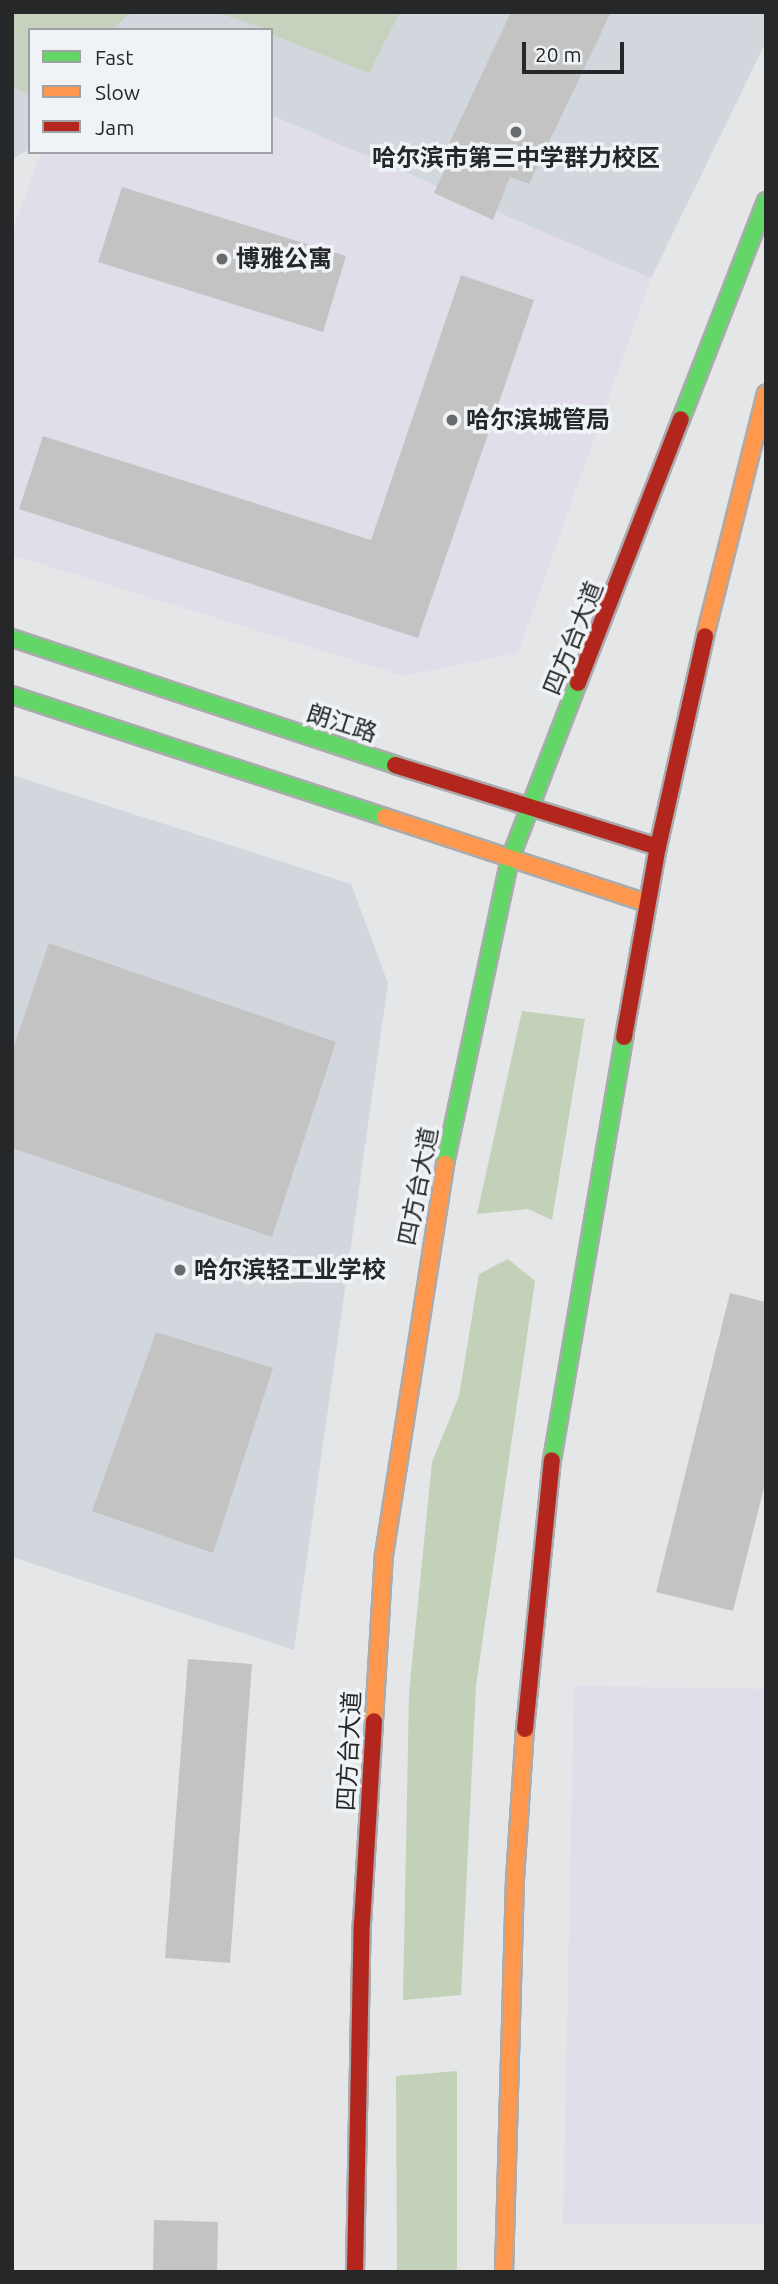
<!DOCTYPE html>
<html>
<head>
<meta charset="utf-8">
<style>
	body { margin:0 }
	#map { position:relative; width:778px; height:2284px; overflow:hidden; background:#e4e6e8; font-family:Ubuntu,"Noto Sans SC",sans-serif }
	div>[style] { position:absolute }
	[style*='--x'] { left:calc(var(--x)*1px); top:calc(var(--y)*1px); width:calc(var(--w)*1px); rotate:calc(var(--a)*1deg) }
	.commercial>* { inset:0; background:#e1deea }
	.built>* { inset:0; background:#d1d7dc }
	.green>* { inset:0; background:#c6d2bd }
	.forest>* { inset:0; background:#c3d1b8 }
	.building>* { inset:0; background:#c3c3c4 }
	.roads { filter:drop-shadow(2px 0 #aaabad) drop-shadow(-2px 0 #aaabad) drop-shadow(0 2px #aaabad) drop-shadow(0 -2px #aaabad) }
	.fast>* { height:16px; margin:-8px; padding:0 8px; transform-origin:8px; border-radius:8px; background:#63d668 }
	.slow>* { height:16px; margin:-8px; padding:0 8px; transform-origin:8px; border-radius:8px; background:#ff974d }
	.jam>* { height:16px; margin:-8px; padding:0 8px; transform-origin:8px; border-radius:8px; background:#b3261e }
	.dots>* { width:19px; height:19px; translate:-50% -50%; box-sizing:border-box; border:4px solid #f0f3f6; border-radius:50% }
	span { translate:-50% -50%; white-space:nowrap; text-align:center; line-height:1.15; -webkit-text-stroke:7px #f0f3f6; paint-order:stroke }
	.poi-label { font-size:24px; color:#262728; font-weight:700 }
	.left { translate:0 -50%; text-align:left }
	.street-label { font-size:24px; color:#262728 }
	.frame { position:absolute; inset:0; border:14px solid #262728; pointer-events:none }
	.legend { position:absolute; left:28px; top:28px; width:245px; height:126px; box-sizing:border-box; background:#f0f3f6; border:2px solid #9fa1a4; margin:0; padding:9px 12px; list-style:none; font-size:21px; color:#262728 }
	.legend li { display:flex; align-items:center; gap:14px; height:35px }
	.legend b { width:35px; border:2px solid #9fa1a4 }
	.scale { position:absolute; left:522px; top:42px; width:102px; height:32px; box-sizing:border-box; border:4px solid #262728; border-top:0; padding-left:9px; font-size:21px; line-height:24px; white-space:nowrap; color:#262728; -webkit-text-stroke:5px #f0f3f6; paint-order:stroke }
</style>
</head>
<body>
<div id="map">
	<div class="commercial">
		<div style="clip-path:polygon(271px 115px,651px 278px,518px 653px,404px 676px,12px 555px,12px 232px,41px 152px,271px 152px)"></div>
		<div style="clip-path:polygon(574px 1686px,766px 1689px,766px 2224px,563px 2224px)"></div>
	</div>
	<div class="built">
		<div style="clip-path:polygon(12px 12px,766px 12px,766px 42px,651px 278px,271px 115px,271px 30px,30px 30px,30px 149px,12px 159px)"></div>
		<div style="clip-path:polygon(12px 775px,351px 884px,388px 983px,294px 1650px,12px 1557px)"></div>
	</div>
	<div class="green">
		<div style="clip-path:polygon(12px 12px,131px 12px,112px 30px,30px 30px,30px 95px,12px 87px)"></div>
		<div style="clip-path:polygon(215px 12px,400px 12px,369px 73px,271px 34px,271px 30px)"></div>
	</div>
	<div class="forest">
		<div style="clip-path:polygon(522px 1011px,585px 1019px,552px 1220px,528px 1209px,477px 1214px)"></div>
		<div style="clip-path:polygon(508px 1259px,535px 1281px,476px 1685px,461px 1995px,403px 2000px,409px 1693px,432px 1462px,459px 1396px,479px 1274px)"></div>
		<div style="clip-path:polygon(457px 2071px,457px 2272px,397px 2272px,396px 2076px)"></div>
	</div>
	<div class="building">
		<div style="clip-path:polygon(511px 12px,611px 12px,529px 184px,510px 177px,493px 220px,434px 193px,453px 152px,449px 144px)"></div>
		<div style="clip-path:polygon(122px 187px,346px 256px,323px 332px,98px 262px)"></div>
		<div style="clip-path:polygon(461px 275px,534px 300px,418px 638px,19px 509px,43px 436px,371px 540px)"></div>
		<div style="clip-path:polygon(49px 943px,336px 1042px,272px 1237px,12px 1148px,12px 1052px)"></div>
		<div style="clip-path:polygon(730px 1293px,766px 1302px,766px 1480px,733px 1611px,656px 1592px)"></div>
		<div style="clip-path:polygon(156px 1332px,273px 1368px,213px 1553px,92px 1511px)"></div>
		<div style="clip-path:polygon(188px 1659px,252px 1664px,230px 1963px,165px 1958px)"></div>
		<div style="clip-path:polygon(154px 2220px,218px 2222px,217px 2272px,153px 2272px)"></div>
	</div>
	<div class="roads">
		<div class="fast">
			<div style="--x:681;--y:419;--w:234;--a:-68.7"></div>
			<div style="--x:12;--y:638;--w:404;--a:18.3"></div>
			<div style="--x:12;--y:695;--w:392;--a:18.1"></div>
			<div style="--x:445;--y:1164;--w:312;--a:-78"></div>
			<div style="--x:510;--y:859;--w:189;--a:-68.9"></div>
			<div style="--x:552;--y:1460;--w:429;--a:-80.3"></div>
		</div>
		<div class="slow">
			<div style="--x:705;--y:636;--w:250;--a:-75.9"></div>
			<div style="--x:385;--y:817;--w:276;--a:18.2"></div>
			<div style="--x:374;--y:1721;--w:166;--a:-86.6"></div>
			<div style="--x:384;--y:1555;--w:396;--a:-81.1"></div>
			<div style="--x:504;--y:2272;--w:393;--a:-88.4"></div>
			<div style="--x:515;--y:1879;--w:150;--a:-86.2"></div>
		</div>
		<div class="jam">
			<div style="--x:578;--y:683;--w:283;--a:-68.7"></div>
			<div style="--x:395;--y:765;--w:275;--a:17.3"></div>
			<div style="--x:624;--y:1037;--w:193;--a:-79.9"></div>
			<div style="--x:658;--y:847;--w:216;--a:-77.4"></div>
			<div style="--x:525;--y:1729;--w:270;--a:-84.3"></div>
			<div style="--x:355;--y:2272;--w:349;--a:-88.9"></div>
			<div style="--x:362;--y:1923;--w:202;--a:-86.6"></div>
		</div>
	</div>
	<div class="dots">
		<div style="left:516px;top:132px;background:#686a6b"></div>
		<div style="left:222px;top:259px;background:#686a6b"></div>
		<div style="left:452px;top:420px;background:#686a6b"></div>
		<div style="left:180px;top:1270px;background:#686a6b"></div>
	</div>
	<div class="poi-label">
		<span style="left:516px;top:158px">哈尔滨市第三中学群力校区</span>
		<span class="left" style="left:236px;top:259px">博雅公寓</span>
		<span class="left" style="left:466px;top:420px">哈尔滨城管局</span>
		<span class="left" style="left:194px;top:1270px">哈尔滨轻工业学校</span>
	</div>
	<div class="street-label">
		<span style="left:573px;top:638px;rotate:-68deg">四方台大道</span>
		<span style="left:342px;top:723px;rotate:18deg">朗江路</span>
		<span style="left:418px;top:1186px;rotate:-79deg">四方台大道</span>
		<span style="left:349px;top:1751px;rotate:-87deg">四方台大道</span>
	</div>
	<div class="frame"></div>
	<ul class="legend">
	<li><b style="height:9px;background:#63d668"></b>Fast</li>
	<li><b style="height:9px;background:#ff974d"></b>Slow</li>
	<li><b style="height:9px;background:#b3261e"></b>Jam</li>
	</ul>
	<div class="scale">20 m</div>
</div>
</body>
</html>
